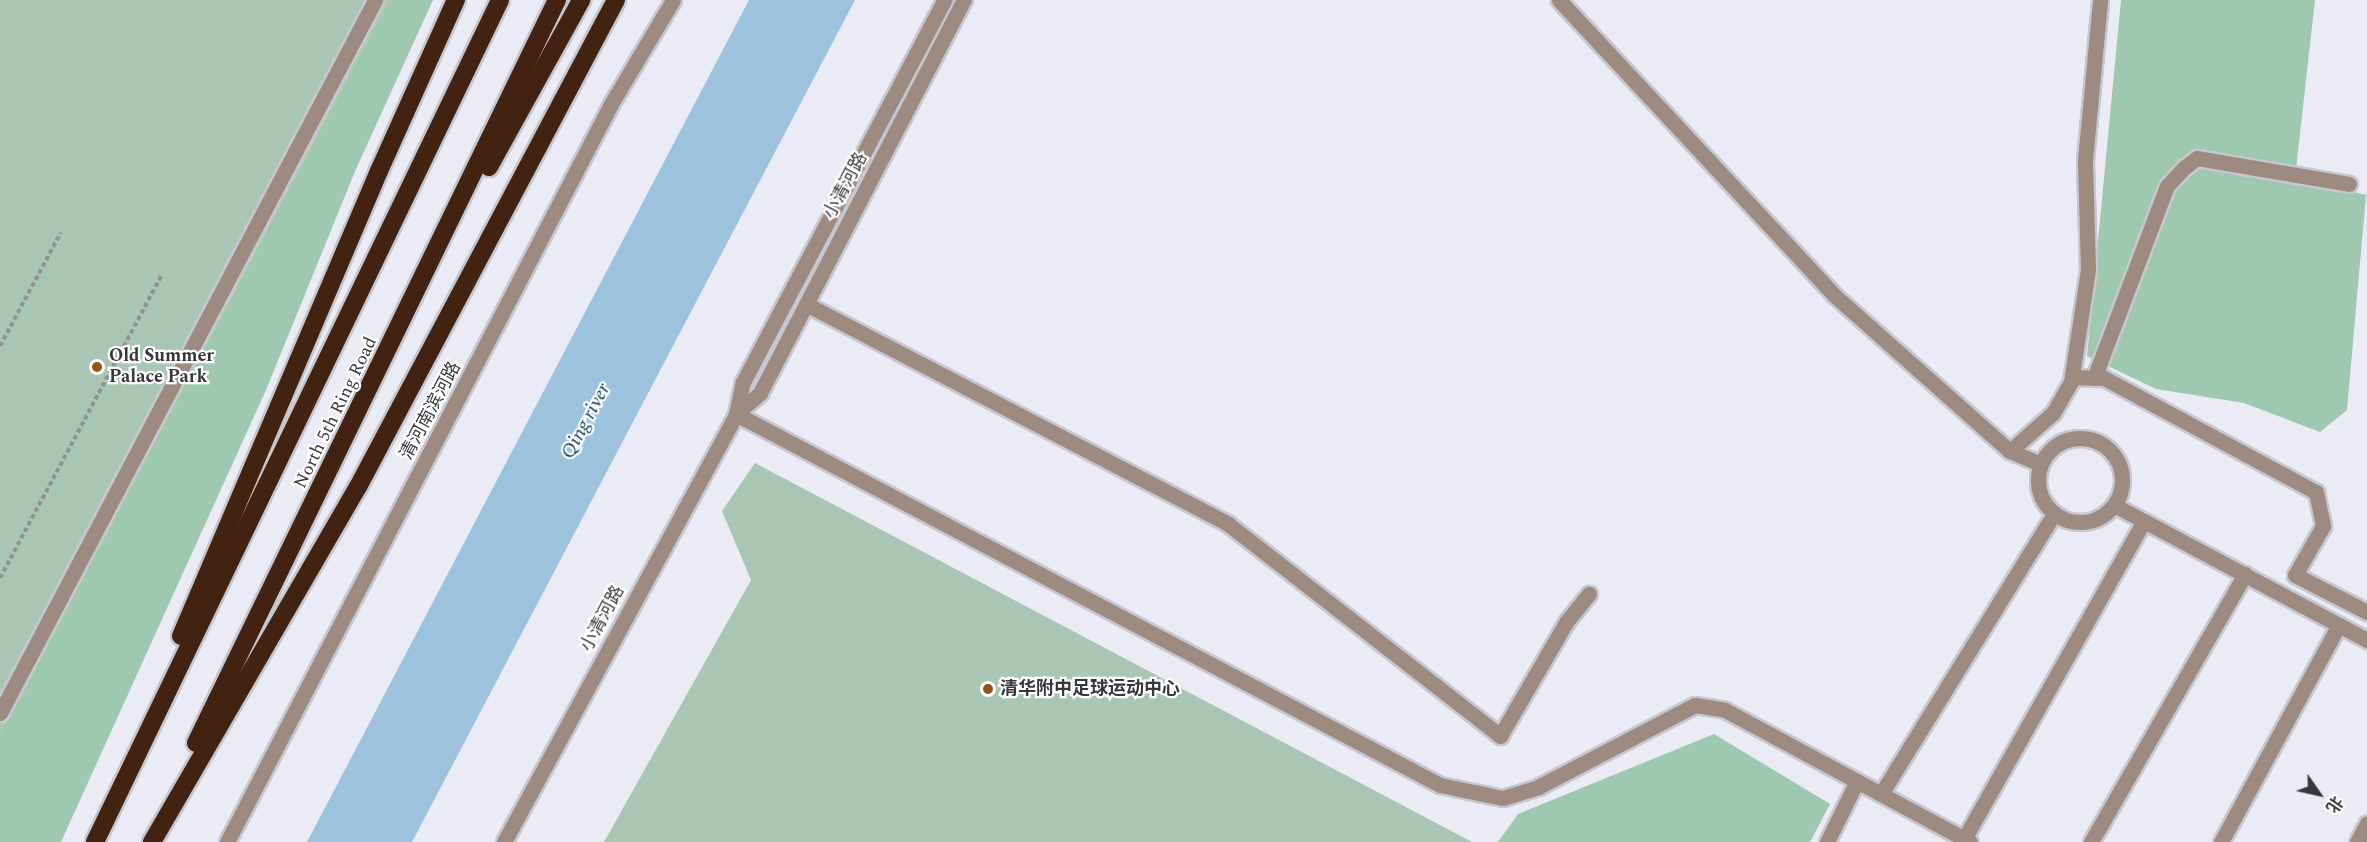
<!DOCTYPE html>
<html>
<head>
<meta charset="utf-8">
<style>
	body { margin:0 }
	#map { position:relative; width:2367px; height:842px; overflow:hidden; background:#eaebf5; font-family:Spectral,"Noto Sans SC",serif }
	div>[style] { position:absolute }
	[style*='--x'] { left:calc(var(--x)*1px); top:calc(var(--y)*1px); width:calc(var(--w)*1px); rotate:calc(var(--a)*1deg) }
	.green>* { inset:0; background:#a9c6b4 }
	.forest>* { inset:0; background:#9ec8af }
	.water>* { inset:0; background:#9cc2dd }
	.path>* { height:4px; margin-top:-2px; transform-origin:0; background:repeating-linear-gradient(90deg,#919298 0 4.5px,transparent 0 7.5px) }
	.roads { filter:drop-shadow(2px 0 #c6c7d0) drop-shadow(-2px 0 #c6c7d0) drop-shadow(0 2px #c6c7d0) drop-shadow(0 -2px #c6c7d0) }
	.minor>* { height:15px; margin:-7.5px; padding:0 7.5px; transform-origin:7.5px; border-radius:7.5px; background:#9d8b82 }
	.minor>.ring { margin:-7.5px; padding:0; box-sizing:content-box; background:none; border:15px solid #9d8b82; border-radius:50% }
	.highway>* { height:18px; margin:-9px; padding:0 9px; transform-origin:9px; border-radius:9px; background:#422311 }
	.dots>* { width:16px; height:16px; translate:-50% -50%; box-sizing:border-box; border:3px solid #fff; border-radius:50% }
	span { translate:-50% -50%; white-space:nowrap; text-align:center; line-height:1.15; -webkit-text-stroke:4.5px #fff; paint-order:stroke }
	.street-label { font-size:18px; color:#36373a }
	.poi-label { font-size:18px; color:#36373a; font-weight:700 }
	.left { translate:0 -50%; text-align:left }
	.water-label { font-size:20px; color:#083a55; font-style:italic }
	.north { position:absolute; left:2289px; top:764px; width:60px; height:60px; -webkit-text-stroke:4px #fff; paint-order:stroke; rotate:124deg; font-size:16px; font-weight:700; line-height:24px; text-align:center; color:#36373a }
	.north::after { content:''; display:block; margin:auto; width:21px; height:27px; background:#36373a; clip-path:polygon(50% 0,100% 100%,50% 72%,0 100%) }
</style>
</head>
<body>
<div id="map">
	<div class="green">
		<div style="clip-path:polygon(0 0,389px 0,0 733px)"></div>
		<div style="clip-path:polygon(755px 463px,1472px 842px,604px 842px,751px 580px,722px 511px)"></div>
	</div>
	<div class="forest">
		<div style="clip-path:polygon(389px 0,433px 0,356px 169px,266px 390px,61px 842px,0 842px,0 733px)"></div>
		<div style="clip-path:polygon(2121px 0,2315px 0,2295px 178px,2366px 195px,2347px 410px,2320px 432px,2244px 403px,2156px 389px,2087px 356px)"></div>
		<div style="clip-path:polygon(1714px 734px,1830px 804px,1810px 842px,1498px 842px,1518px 814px)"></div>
	</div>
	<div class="water">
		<div style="clip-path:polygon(749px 0,855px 0,412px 842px,307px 842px)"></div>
	</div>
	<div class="path">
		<div style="--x:0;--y:346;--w:129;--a:-61.8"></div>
		<div style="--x:0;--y:578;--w:344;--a:-61.9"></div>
	</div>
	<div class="roads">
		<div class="minor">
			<div style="--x:1559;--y:0;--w:403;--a:47"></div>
			<div style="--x:1834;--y:295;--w:235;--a:41.6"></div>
			<div style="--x:2010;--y:451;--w:57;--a:-41.5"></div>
			<div style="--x:2053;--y:413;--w:36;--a:-60"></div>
			<div style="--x:2071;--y:382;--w:114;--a:-81.4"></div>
			<div style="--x:2088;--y:269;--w:109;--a:-91.6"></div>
			<div style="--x:2085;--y:160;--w:161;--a:-84.6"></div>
			<div style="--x:806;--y:304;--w:476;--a:27.5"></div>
			<div style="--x:1228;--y:524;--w:345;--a:37.9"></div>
			<div style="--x:1500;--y:736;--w:133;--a:-59.8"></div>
			<div style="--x:1567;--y:621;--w:35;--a:-51"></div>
			<div style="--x:2072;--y:377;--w:32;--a:2"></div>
			<div style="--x:2104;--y:378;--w:241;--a:28.3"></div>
			<div style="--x:2316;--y:492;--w:35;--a:78"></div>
			<div style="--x:2323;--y:526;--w:56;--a:119.7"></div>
			<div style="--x:2295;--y:575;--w:81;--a:27.2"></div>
			<div style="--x:2094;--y:378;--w:205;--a:-69.2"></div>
			<div style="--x:2167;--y:186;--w:26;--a:-47"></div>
			<div style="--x:2185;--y:167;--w:15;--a:-37"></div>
			<div style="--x:2197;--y:158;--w:154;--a:9.7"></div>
			<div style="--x:736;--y:414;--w:796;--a:27.79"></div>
			<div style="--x:1440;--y:785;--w:64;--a:11.7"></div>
			<div style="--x:1503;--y:798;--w:37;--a:-17"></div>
			<div style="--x:1538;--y:787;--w:177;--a:-27.6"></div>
			<div style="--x:1695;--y:705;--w:30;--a:9"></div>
			<div style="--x:1725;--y:710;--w:278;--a:28.3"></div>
			<div style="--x:736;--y:414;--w:32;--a:-41"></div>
			<div style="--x:760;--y:393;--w:443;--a:-62.6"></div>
			<div class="ring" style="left:2038px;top:438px;width:69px;height:69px"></div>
			<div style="--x:2010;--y:451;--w:33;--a:23"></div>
			<div style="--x:2114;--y:505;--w:287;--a:28.1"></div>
			<div style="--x:0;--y:713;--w:806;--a:-62.26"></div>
			<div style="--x:1881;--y:794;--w:329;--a:-58.3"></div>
			<div style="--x:1964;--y:839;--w:365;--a:-60.5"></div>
			<div style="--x:227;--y:842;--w:832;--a:-62.51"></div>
			<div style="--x:611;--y:104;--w:121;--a:-59.2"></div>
			<div style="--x:504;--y:842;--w:487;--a:-61.5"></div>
			<div style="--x:736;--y:414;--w:33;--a:-78"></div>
			<div style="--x:743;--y:382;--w:432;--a:-62.2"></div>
			<div style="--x:1827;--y:842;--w:68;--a:-63.8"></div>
			<div style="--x:2091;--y:842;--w:309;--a:-60.1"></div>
			<div style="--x:2221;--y:842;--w:247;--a:-61.5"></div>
			<div style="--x:2357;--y:842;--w:21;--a:-62"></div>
		</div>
		<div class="highway">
			<div style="--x:489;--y:167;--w:191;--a:-61.1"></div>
			<div style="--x:181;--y:636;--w:505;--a:-66.94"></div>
			<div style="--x:379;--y:171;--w:188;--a:-65.8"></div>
			<div style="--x:196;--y:743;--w:826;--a:-64.09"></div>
			<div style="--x:95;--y:842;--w:934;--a:-64.31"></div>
			<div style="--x:152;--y:842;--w:410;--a:-59.9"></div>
			<div style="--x:358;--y:487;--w:551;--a:-62.09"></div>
		</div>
	</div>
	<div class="dots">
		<div style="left:97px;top:367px;background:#92541a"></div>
		<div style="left:988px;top:689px;background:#92541a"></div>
	</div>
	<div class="street-label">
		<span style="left:846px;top:186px;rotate:-62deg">小清河路</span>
		<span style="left:431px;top:411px;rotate:-62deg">清河南滨河路</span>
		<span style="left:336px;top:413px;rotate:-64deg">North 5th Ring Road</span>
		<span style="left:603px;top:619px;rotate:-62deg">小清河路</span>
	</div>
	<div class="poi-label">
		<span class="left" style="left:109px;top:367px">Old Summer<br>Palace Park</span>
		<span class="left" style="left:1000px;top:689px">清华附中足球运动中心</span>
	</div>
	<div class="water-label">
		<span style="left:586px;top:421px;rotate:-62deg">Qing river</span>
	</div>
	<div class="north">北</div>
</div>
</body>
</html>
